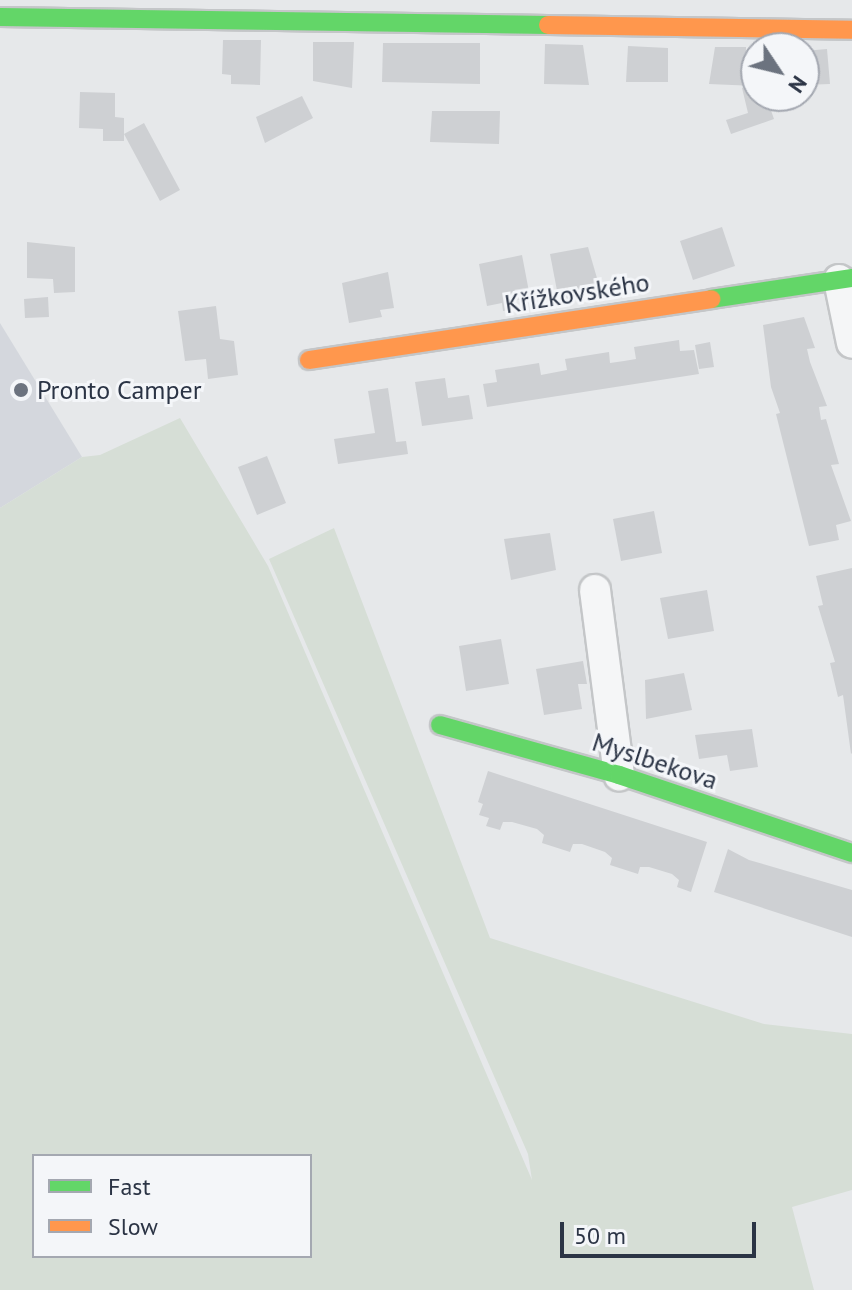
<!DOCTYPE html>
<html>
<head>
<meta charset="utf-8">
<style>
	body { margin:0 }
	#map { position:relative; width:852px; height:1290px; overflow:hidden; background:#e6e8ea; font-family:"PT Sans",sans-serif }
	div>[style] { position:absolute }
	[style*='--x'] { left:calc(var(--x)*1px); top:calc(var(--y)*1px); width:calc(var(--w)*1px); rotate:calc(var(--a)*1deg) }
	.built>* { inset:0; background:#d4d7dd }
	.green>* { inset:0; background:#d6ded6 }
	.building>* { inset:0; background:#ced0d3 }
	.roads { filter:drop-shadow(2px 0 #c4c6c8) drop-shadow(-2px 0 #c4c6c8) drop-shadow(0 2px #c4c6c8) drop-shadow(0 -2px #c4c6c8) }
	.street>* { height:30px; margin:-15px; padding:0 15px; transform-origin:15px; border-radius:15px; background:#f5f6f7 }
	.fast>* { height:18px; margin:-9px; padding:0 9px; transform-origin:9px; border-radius:9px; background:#63d668 }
	.slow>* { height:18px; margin:-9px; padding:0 9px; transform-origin:9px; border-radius:9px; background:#ff974d }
	.dots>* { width:22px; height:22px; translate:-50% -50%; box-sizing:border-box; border:4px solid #f4f6f9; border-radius:50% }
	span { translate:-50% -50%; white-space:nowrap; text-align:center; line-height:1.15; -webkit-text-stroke:6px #f4f6f9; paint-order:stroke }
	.street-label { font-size:26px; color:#2b3445 }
	.poi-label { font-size:26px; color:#2b3445 }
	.left { translate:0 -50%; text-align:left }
	.legend { position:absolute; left:32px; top:1154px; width:280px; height:104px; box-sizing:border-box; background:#f4f6f9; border:2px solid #a4a8b1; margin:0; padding:10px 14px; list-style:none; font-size:24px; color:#2b3445 }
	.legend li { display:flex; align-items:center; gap:16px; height:40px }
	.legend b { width:40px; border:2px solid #a4a8b1 }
	.north { position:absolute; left:740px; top:32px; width:80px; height:80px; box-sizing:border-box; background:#f4f6f9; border:2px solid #a4a8b1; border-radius:50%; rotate:125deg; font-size:22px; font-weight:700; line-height:32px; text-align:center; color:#2b3445 }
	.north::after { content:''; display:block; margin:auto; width:28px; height:36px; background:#6c737f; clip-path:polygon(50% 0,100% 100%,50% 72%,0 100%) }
	.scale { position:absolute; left:560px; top:1222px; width:196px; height:36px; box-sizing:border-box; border:4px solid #2b3445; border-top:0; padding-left:10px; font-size:24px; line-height:28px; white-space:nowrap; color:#2b3445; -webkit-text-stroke:6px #f4f6f9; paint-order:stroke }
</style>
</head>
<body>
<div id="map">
	<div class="built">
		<div style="clip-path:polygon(0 323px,82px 457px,0 508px)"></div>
	</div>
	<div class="green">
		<div style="clip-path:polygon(evenodd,180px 418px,268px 566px,532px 1180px,528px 1154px,269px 559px,334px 528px,490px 938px,764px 1024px,852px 1034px,852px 1190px,792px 1207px,814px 1290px,0 1290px,0 508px,82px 457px,100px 455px,180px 418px,34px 1156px,310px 1156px,310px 1256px,34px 1256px,34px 1156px)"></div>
	</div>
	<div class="building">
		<div style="clip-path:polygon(223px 40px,261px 40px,260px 85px,231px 84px,231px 75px,222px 74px)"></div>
		<div style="clip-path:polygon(313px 42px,354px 42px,352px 88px,313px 81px)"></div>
		<div style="clip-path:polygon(383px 43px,480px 43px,480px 84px,382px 82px)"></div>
		<div style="clip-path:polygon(545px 44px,583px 45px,589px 85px,544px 84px)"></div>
		<div style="clip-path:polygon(628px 46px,668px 48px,668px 82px,626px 82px)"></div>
		<div style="clip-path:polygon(715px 47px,746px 47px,746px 64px,756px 65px,756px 86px,709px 84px)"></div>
		<div style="clip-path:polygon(827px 49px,830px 84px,804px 85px,804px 51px)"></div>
		<div style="clip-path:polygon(742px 88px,756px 88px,756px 96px,766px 96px,774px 119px,731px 134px,726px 120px,748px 113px)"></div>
		<div style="clip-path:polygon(80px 92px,115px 93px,115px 117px,124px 118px,124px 141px,103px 141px,103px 129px,79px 128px)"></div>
		<div style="clip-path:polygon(302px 96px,313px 118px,265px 143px,256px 117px)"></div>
		<div style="clip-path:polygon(432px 111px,500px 111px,499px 144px,430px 142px)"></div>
		<div style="clip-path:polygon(144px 123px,180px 190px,160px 201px,124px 134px)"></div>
		<div style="clip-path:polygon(722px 227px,735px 266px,693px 280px,680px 241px)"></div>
		<div style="clip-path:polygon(27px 242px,75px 247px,75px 292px,54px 293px,53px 279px,27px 278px)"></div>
		<div style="clip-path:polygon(588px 247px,601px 292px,559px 301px,550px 254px)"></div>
		<div style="clip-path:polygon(522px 255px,530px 297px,514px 301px,516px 309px,503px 311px,502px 303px,487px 306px,479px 264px)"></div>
		<div style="clip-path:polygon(388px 272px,394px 308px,380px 310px,382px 317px,349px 323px,342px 283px)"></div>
		<div style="clip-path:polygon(48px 297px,49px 317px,25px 318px,24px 299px)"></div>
		<div style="clip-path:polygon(216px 306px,220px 339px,234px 341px,238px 375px,208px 379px,206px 359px,185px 361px,178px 311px)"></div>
		<div style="clip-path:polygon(804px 317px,815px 348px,807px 349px,810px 362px,827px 406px,819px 407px,821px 420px,826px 419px,839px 464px,831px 465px,851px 521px,836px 525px,839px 540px,809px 546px,776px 414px,780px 413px,771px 387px,763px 325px)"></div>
		<div style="clip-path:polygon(679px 340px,680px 351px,694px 350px,699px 374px,487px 407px,483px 384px,497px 382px,495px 370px,539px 363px,541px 375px,567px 370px,565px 359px,609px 352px,610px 363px,624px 361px,636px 359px,634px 347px)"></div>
		<div style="clip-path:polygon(710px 342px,714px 367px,699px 369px,695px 345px)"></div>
		<div style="clip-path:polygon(445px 378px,448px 398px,469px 395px,473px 419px,422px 426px,415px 382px)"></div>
		<div style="clip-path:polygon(388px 388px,396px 442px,406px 441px,408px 454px,338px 464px,334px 439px,375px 433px,368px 391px)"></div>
		<div style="clip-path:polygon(267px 456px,286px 503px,257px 515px,238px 467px)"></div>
		<div style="clip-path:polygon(654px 511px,662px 553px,621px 561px,613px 519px)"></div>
		<div style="clip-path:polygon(550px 533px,556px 570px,511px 580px,504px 539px)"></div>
		<div style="clip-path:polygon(852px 568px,852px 753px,851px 754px,843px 695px,838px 697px,830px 663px,835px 662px,818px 606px,823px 605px,816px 576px)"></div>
		<div style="clip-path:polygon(707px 590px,714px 631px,668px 639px,660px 598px)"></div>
		<div style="clip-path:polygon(501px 639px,509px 684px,466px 691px,459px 646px)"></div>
		<div style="clip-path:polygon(583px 661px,587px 684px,578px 684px,582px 709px,544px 715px,536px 669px)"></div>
		<div style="clip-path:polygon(684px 673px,692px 710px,646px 719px,645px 680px)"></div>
		<div style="clip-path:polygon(752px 729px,758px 767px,730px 771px,727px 755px,699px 759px,695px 735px)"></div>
		<div style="clip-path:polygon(488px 771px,707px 842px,691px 892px,677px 887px,679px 880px,672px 874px,649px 867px,640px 867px,638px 874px,610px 865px,612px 858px,605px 852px,582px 844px,573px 844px,570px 852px,542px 843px,544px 835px,537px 829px,512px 822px,503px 822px,500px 830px,486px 826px,489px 818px,479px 815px,483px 804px,478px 802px)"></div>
		<div style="clip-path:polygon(728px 849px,749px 860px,852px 890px,852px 937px,714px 892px)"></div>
	</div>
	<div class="roads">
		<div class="street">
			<div style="--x:839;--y:280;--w:64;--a:78.3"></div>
			<div style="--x:595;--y:590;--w:187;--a:82.6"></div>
		</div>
		<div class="fast">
			<div style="--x:0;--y:17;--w:548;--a:0.84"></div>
			<div style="--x:711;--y:299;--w:143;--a:-8.5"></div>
			<div style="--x:440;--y:725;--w:186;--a:15.6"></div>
			<div style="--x:619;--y:775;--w:246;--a:18.5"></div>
		</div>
		<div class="slow">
			<div style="--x:548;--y:25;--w:304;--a:0.9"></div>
			<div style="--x:309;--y:360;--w:407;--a:-8.6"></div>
		</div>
	</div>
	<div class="dots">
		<div style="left:21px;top:390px;background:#6c737f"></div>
	</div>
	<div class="street-label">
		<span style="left:577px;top:293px;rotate:-9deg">Křížkovského</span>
		<span style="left:655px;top:761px;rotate:18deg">Myslbekova</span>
	</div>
	<div class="poi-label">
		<span class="left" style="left:37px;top:390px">Pronto Camper</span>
	</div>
	<ul class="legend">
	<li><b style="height:10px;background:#63d668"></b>Fast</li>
	<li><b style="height:10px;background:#ff974d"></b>Slow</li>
	</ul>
	<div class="north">N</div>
	<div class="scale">50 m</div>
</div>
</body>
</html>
